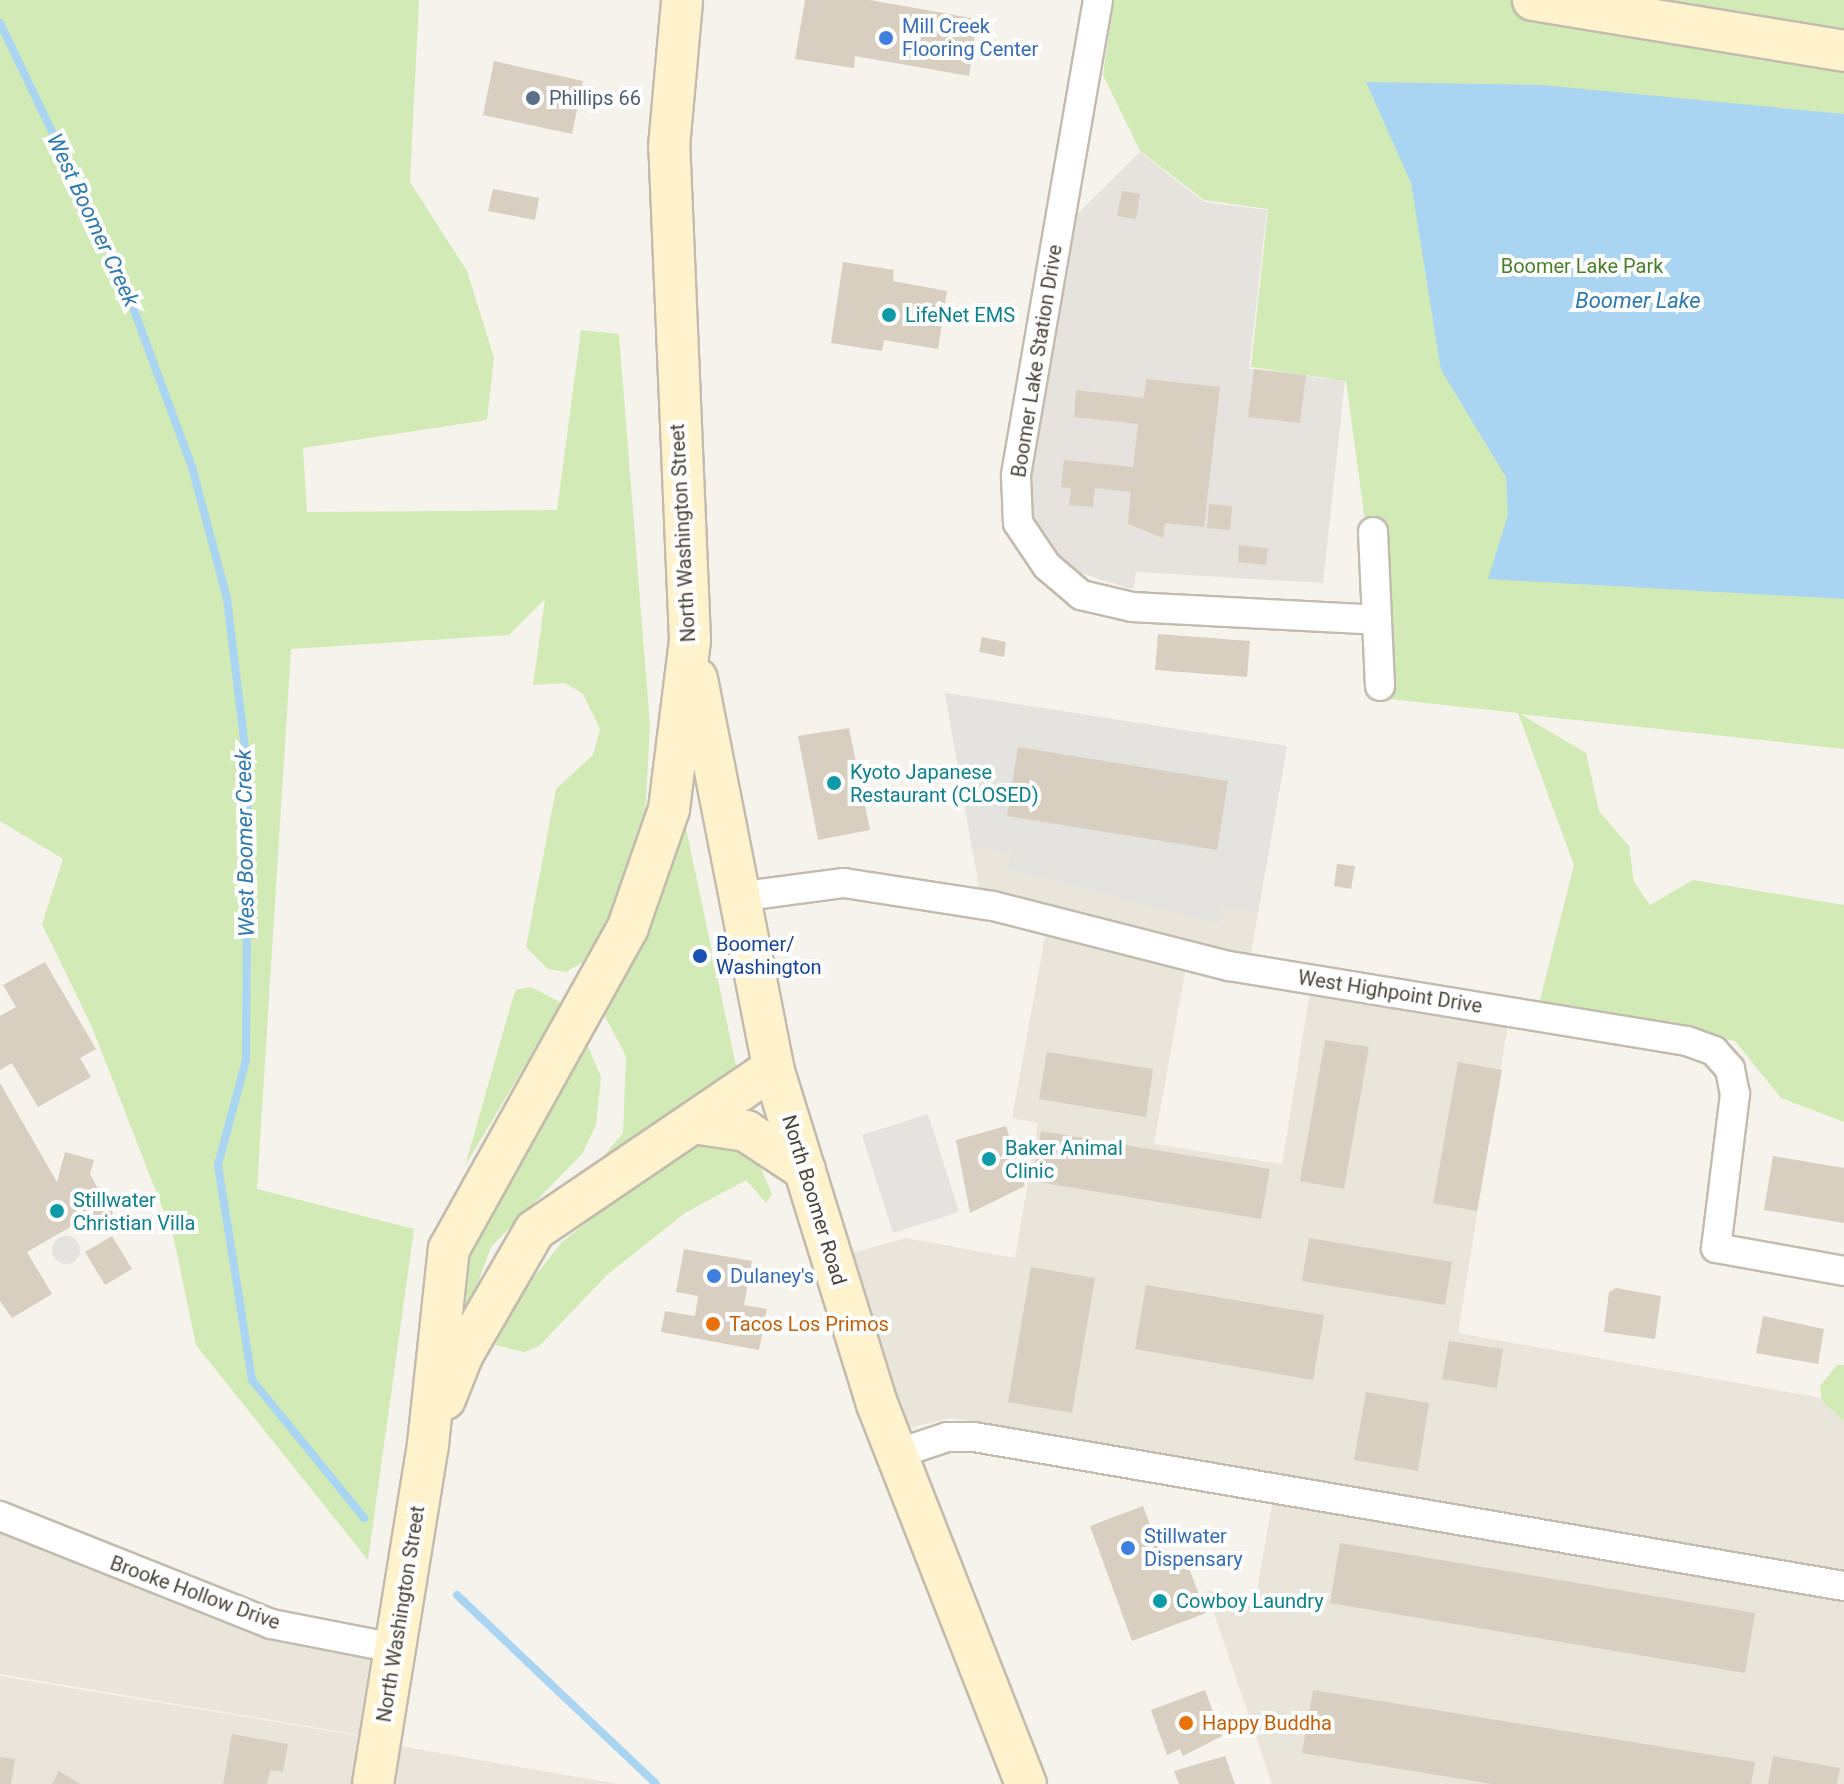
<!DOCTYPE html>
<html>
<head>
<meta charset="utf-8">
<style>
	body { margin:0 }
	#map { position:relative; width:1844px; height:1784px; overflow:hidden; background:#f6f3ec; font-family:Roboto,sans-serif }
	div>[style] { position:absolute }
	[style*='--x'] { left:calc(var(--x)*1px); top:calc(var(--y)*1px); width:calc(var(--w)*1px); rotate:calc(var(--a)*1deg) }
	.residential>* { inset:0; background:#eae5da }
	.industrial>* { inset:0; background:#e6e2dd }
	.green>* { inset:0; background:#d2eab5 }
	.parking>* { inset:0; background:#e5e3e0 }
	.round { border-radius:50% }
	.water>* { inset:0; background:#a9d4f2 }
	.stream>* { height:8px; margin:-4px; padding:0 4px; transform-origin:4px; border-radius:4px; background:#a9d4f2 }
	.building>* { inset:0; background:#d8cfc1 }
	.roads { filter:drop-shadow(2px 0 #c2bbae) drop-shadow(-2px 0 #c2bbae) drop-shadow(0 2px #c2bbae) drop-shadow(0 -2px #c2bbae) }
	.street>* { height:28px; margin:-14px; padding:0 14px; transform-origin:14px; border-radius:14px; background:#fff }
	.secondary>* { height:40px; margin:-20px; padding:0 20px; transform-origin:20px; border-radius:20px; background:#fff3cd }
	.dots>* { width:22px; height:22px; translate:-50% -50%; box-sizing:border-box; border:4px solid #fff; border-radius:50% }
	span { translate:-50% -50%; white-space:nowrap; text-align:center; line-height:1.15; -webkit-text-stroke:8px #fff; paint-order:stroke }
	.shop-label { font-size:20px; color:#366cbe }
	.left { translate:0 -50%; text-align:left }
	.service-label { font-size:20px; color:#4e5e75 }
	.park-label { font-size:20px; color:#4a7f2a }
	.culture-label { font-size:20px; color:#0d838f }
	.street-label { font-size:20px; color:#4b4439 }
	.transit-label { font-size:20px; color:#164399 }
	.food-label { font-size:20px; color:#c56008 }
	.water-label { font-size:22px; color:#2e7ab2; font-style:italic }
</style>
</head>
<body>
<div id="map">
	<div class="residential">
		<div style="clip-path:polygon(945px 693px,1287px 746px,1249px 965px,1188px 956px,1154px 1144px,1282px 1164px,1312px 979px,1510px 1012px,1458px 1333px,1844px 1402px,1844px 1784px,1272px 1784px,1206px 1590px,1256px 1597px,1277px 1474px,951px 1418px,901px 1430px,841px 1256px,906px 1238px,1015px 1258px,1038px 1123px,1012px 1118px,1048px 920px,981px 900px)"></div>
		<div style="clip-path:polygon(0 1520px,391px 1660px,377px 1738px,0 1674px)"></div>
		<div style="clip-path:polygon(0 1676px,377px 1739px,369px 1784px,0 1784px)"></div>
		<div style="clip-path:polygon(387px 1744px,618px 1784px,380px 1784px)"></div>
	</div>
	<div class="industrial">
		<div style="clip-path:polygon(1140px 152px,1204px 202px,1267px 210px,1249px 369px,1345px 381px,1323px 583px,1136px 572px,1134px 588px,1127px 588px,1075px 571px,1049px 552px,1035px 527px,1023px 489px,1067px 224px)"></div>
	</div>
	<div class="green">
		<div style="clip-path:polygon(0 0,419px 0,410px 182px,467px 271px,494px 358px,487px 420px,303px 448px,307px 512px,557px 510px,581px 330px,619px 334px,650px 726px,645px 816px,595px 955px,566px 972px,548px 969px,526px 947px,556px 789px,593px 755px,600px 729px,583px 694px,565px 683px,533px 685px,545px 599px,509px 635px,291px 649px,257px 1189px,414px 1229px,368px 1560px,196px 1345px,173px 1235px,92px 1027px,42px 924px,63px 859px,0 821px)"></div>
		<div style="clip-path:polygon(1114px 0,1844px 0,1844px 749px,1520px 714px,1586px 753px,1599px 811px,1629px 846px,1634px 882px,1650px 905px,1693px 880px,1844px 905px,1844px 1122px,1781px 1098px,1735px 1041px,1538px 1008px,1574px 865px,1518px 713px,1389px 699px,1346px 381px,1251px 367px,1268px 209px,1204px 200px,1140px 151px,1103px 75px)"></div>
		<div style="clip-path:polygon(686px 828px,736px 1066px,609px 1163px,603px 1157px,623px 1133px,626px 1056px,601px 1009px,649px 927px,676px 832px)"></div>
		<div style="clip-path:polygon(531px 987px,562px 1003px,465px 1166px,512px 1001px,516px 990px)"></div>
		<div style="clip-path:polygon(584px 1037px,601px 1077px,596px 1125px,582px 1154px,491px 1247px,459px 1334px,450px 1339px,475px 1223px)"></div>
		<div style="clip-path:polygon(702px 1140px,754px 1153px,772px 1194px,766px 1203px,746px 1180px,685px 1213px,608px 1274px,539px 1346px,524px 1352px,495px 1345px,518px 1297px,562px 1242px,663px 1160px)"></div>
		<div style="clip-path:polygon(1837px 1365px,1844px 1365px,1844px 1421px,1822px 1401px,1820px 1386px)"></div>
	</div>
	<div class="parking">
		<div style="clip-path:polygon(945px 693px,1287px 746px,1258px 913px,1222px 908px,1219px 924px,1008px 869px,1011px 853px,972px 847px)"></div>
		<div style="clip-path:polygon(928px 1114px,959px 1212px,893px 1233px,862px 1135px)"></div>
		<div class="round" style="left:52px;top:1236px;width:28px;height:28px"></div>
	</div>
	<div class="water">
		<div style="clip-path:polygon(1366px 82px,1542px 85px,1844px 114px,1844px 599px,1488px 579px,1508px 515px,1506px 477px,1441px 370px,1411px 183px)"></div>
	</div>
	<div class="stream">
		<div style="--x:0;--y:23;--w:280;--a:64.4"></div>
		<div style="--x:121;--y:275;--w:205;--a:69.7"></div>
		<div style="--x:192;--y:467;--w:137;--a:75.1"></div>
		<div style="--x:227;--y:599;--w:174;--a:83.1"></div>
		<div style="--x:248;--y:772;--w:288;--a:90.4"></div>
		<div style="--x:246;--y:1060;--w:109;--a:104.9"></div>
		<div style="--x:218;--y:1165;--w:218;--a:81"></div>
		<div style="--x:252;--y:1380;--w:178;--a:50.9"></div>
		<div style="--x:457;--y:1595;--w:274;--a:43.5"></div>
	</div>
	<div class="building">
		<div style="clip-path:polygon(805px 0,870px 0,977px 19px,969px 76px,855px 56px,854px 68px,795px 59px)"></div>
		<div style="clip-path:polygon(494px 61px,583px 81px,572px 134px,483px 115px)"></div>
		<div style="clip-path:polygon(493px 189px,539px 198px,535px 220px,488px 211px)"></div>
		<div style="clip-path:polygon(1122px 191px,1140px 194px,1136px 219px,1117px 216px)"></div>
		<div style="clip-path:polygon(843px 262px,894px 270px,893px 281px,947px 291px,938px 349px,884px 340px,882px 351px,831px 343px)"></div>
		<div style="clip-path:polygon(1254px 369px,1306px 375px,1300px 423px,1248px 417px)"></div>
		<div style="clip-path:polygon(1146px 379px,1220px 387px,1204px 527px,1165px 523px,1163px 538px,1128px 524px,1131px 492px,1095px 488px,1093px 507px,1069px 505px,1071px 488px,1061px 487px,1064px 460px,1133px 467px,1138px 424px,1074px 417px,1076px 390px,1144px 398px)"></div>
		<div style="clip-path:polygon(1209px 504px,1232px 506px,1230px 530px,1207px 528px)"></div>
		<div style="clip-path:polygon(1239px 545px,1268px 548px,1266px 565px,1238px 562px)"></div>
		<div style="clip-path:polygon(1158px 634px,1250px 641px,1247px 677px,1155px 670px)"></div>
		<div style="clip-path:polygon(982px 637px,1006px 642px,1004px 657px,979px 652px)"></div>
		<div style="clip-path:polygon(849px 728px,870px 830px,818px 840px,798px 736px)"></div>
		<div style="clip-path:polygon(1018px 747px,1228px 781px,1217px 850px,1007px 816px)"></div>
		<div style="clip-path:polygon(1337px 864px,1355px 866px,1351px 889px,1334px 886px)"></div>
		<div style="clip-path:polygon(45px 962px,96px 1049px,80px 1058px,91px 1077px,38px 1107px,12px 1063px,0 1070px,0 1016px,16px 1007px,3px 985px)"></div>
		<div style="clip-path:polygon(1325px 1040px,1369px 1047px,1344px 1189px,1300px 1181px)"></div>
		<div style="clip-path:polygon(1047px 1052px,1153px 1069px,1146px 1117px,1039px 1099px)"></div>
		<div style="clip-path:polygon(1458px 1062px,1502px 1070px,1477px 1211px,1433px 1203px)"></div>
		<div style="clip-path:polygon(0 1083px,57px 1182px,65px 1152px,94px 1160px,90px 1174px,102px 1196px,116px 1200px,108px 1229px,79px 1222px,27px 1252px,52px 1294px,12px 1318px,0 1301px)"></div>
		<div style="clip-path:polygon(1006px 1126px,1025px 1186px,970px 1213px,956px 1140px)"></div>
		<div style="clip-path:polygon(1041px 1131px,1270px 1169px,1261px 1219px,1032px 1181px)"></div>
		<div style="clip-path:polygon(1773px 1156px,1844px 1168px,1844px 1223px,1764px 1210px)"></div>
		<div style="clip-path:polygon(112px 1236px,132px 1269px,105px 1285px,85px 1252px)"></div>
		<div style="clip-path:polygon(1309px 1238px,1452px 1262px,1445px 1305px,1302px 1281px)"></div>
		<div style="clip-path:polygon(684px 1249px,752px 1261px,744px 1305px,767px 1309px,759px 1350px,661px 1332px,665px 1311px,695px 1316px,698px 1296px,676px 1292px)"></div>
		<div style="clip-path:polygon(1031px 1267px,1095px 1278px,1072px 1413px,1008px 1402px)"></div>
		<div style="clip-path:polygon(1146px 1285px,1324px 1315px,1313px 1380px,1135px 1349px)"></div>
		<div style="clip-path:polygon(1616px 1288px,1661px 1296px,1655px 1339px,1604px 1332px,1609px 1292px)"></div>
		<div style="clip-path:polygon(1763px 1316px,1824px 1329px,1818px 1364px,1756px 1353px)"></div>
		<div style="clip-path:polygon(1449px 1341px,1503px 1349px,1497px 1388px,1442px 1379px)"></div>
		<div style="clip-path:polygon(1366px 1392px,1429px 1403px,1418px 1471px,1354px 1460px)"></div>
		<div style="clip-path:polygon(1143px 1506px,1167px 1570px,1187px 1563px,1206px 1613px,1132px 1641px,1090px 1526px)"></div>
		<div style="clip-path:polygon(1340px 1543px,1755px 1613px,1745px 1673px,1330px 1603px)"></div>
		<div style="clip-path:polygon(1205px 1690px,1222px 1736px,1183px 1756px,1180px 1749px,1167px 1755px,1151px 1710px)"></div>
		<div style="clip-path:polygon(1313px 1690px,1755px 1762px,1751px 1784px,1492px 1784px,1302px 1753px)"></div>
		<div style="clip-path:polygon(232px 1734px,288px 1744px,283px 1772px,270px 1770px,267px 1784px,223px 1784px)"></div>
		<div style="clip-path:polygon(1225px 1756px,1235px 1784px,1179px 1784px,1174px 1771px)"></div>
		<div style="clip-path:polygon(1773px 1756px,1840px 1768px,1837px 1784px,1768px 1784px)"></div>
		<div style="clip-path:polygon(0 1757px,15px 1759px,11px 1784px,0 1784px)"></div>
		<div style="clip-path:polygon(59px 1771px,80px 1784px,52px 1784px)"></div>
	</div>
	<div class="roads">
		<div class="street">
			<div style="--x:1098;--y:0;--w:483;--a:99.8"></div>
			<div style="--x:1016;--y:476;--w:47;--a:87.6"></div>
			<div style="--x:1018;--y:523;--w:52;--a:56"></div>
			<div style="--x:1047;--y:566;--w:45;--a:40.5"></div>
			<div style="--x:1081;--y:595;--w:52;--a:13.2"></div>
			<div style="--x:1132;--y:607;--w:245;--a:3"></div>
			<div style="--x:1373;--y:532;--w:154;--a:87.4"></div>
			<div style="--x:737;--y:897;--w:108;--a:-7.5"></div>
			<div style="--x:844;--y:883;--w:151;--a:8.8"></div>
			<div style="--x:993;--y:906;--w:244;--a:14.3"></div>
			<div style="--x:1229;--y:966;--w:464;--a:9.3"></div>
			<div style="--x:1687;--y:1041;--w:29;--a:20"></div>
			<div style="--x:1714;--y:1051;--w:24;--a:48"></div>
			<div style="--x:1730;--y:1069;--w:25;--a:79"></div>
			<div style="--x:1735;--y:1094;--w:155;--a:97"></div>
			<div style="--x:1716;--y:1248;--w:130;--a:10.2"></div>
			<div style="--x:896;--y:1454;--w:54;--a:-18.4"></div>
			<div style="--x:947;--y:1437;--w:27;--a:0"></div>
			<div style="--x:974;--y:1437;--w:883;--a:9.72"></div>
			<div style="--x:0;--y:1516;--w:292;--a:21.7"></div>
			<div style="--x:271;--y:1624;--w:126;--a:11"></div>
		</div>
		<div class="secondary">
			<div style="--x:1533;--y:0;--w:315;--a:9.3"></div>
			<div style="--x:697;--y:679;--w:396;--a:78.9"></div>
			<div style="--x:773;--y:1068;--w:352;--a:72.8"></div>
			<div style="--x:877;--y:1404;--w:408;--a:68.6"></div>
			<div style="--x:693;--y:1123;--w:54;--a:8.6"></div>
			<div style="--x:746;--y:1131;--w:71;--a:33.5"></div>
			<div style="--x:445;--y:1399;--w:48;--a:-68.2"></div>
			<div style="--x:463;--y:1354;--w:143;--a:-59.9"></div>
			<div style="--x:535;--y:1230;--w:288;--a:-34.2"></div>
			<div style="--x:373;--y:1784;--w:344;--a:-80.8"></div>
			<div style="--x:428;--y:1444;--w:196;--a:-83.9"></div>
			<div style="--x:449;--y:1249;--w:368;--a:-60.9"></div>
			<div style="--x:628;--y:927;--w:125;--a:-70.8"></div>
			<div style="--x:669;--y:809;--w:170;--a:-82.9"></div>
			<div style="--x:690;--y:640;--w:493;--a:-92.4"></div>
			<div style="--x:669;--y:147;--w:148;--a:-84.9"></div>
		</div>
	</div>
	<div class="dots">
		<div style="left:886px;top:38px;background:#3f7fe0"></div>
		<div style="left:533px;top:98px;background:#5c6f8a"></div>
		<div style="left:889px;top:315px;background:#0f9aa8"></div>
		<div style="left:834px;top:783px;background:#0f9aa8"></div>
		<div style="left:700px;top:956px;background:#1a4fb4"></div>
		<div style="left:989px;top:1159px;background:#0f9aa8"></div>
		<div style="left:57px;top:1211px;background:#0f9aa8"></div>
		<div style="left:714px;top:1276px;background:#3f7fe0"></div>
		<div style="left:713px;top:1324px;background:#e8710a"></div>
		<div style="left:1128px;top:1548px;background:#3f7fe0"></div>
		<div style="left:1160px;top:1601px;background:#0f9aa8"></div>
		<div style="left:1186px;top:1723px;background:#e8710a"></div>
	</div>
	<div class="shop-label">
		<span class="left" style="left:902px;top:38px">Mill Creek<br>Flooring Center</span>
		<span class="left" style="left:730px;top:1276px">Dulaney's</span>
		<span class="left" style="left:1144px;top:1548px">Stillwater<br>Dispensary</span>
	</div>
	<div class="service-label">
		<span class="left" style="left:549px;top:98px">Phillips 66</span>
	</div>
	<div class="park-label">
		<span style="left:1582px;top:266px">Boomer Lake Park</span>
	</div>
	<div class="culture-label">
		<span class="left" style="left:905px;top:315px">LifeNet EMS</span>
		<span class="left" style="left:850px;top:784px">Kyoto Japanese<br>Restaurant (CLOSED)</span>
		<span class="left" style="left:1005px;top:1160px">Baker Animal<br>Clinic</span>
		<span class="left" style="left:73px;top:1212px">Stillwater<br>Christian Villa</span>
		<span class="left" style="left:1176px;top:1601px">Cowboy Laundry</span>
	</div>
	<div class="street-label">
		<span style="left:1037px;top:361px;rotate:-81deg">Boomer Lake Station Drive</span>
		<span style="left:683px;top:533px;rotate:-93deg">North Washington Street</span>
		<span style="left:1390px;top:992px;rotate:9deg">West Highpoint Drive</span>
		<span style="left:814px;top:1200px;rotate:73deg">North Boomer Road</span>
		<span style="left:195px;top:1593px;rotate:20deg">Brooke Hollow Drive</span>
		<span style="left:401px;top:1614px;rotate:-81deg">North Washington Street</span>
	</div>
	<div class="transit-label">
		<span class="left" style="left:716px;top:956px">Boomer/<br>Washington</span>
	</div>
	<div class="food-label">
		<span class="left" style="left:729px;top:1324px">Tacos Los Primos</span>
		<span class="left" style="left:1202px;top:1723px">Happy Buddha</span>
	</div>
	<div class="water-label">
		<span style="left:93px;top:220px;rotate:65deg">West Boomer Creek</span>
		<span style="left:1638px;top:301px">Boomer Lake</span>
		<span style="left:245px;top:843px;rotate:-91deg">West Boomer Creek</span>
	</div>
</div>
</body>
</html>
